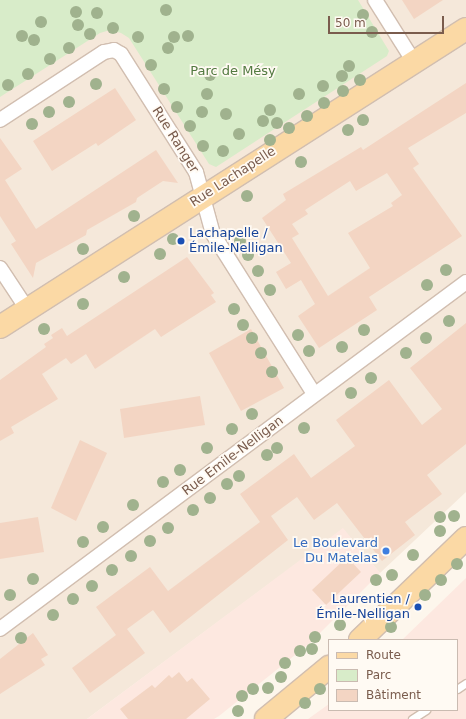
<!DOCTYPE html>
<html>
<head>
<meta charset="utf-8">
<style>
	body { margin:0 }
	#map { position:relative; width:466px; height:719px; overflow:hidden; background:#fdf6ec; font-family:"DejaVu Sans",sans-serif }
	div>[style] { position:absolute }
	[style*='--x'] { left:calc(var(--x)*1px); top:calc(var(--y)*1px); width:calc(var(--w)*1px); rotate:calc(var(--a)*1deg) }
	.residential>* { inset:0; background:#f5e8da }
	.commercial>* { inset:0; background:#fde8e0 }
	.green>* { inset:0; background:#d8ecc9 }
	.building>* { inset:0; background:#f3d5c3 }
	.roads { filter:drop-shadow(1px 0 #d1beb0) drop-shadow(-1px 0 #d1beb0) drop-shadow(0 1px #d1beb0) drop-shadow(0 -1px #d1beb0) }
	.lane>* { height:7px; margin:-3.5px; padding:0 3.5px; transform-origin:3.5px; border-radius:3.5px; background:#fff }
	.street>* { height:14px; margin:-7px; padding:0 7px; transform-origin:7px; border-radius:7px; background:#fff }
	.primary>* { height:22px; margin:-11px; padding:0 11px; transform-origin:11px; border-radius:11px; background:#fbd9a5 }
	.trees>* { width:12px; height:12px; margin:-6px; border-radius:50%; background:#a0b28e }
	.dots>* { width:11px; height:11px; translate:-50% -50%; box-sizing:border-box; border:2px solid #fffaf3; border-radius:50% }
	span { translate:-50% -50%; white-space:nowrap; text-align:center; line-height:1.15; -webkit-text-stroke:3.5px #fffaf3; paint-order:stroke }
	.park-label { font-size:13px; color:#537a41 }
	.street-label { font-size:13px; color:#7a5c4d }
	.transit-label { font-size:13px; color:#164399 }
	.left { translate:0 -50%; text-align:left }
	.right { translate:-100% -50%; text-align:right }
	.shop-label { font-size:13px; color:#366cbe }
	.legend { position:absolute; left:328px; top:639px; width:130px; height:72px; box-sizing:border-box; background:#fffaf3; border:1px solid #cabbb1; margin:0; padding:5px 7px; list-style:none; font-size:12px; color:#7a5c4d }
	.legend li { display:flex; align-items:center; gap:8px; height:20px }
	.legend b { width:20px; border:1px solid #cabbb1 }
	.scale { position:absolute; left:328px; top:16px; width:116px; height:18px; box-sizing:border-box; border:2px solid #7a5c4d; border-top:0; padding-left:5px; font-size:12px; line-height:14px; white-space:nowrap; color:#7a5c4d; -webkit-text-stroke:3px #fffaf3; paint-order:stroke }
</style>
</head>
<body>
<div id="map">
	<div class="residential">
		<div style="clip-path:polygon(0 0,466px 0,466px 492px,380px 573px,343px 529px,87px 719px,0 719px)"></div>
	</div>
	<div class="commercial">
		<div style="clip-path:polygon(343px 528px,380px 573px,310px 643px,219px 716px,214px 719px,87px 719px)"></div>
		<div style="clip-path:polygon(466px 578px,466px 719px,308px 719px,329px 704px,329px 710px,457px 710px,457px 640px,402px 640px)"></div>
	</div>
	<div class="green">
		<div style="clip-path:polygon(0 0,358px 0,389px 51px,387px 56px,216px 167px,209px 164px,129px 38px,121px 33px,110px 30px,100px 33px,0 97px)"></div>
	</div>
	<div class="building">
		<div style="clip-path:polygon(402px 0,443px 0,414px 19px)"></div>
		<div style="clip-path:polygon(evenodd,466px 83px,466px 113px,408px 148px,419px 164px,413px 168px,462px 236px,369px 297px,377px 310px,319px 348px,298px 316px,315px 304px,301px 280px,286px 289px,276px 272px,291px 263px,262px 218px,286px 200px,283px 194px,361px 147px,363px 150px,466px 83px,387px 173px,402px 195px,391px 203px,393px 206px,348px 233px,370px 268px,328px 296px,292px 238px,299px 234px,292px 224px,308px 214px,305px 210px,350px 181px,356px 191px,387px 173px)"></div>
		<div style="clip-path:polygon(115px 88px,136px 120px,98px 146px,96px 143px,52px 171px,33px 141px)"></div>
		<div style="clip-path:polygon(0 138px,22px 169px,5px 180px,36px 229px,156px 150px,178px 183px,163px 181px,137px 198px,136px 202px,87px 230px,86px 235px,36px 263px,33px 278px,11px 244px,16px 241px,0 216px)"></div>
		<div style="clip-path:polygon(187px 257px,214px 293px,211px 295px,216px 302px,161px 337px,155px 329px,95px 369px,86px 354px,71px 364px,66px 358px,42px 374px,58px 399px,11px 427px,14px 433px,0 441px,0 380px,46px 347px,44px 344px,53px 338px,51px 335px,62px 328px,67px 336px)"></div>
		<div style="clip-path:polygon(466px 323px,466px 444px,427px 475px,442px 494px,405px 522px,415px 535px,382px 561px,337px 503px,314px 520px,297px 497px,271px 516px,288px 540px,170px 633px,153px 610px,127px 629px,145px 653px,90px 693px,72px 668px,116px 635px,96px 607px,150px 567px,168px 591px,260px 522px,240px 494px,294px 454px,311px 478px,355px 446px,336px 420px,389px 380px,422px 425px,442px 409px,410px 368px)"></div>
		<div style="clip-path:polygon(251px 329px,284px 388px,241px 411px,209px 353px)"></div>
		<div style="clip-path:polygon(200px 396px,205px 425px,124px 438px,120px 409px)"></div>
		<div style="clip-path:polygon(80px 440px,107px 453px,76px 521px,51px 508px)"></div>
		<div style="clip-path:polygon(38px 517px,44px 552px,0 559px,0 523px)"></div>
		<div style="clip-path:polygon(347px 557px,361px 572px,326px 605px,312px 590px)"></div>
		<div style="clip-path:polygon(33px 633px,48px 655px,41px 659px,45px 665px,0 694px,0 659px)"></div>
		<div style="clip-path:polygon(179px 672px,187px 682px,192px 678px,210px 699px,186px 719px,128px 719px,120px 709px,152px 685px,155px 688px,169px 675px,172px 678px)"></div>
	</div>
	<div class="roads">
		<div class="lane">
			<div style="--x:457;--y:689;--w:11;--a:-34"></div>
			<div style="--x:412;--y:719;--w:17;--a:-33"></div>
		</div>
		<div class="street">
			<div style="--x:375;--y:0;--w:73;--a:57.8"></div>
			<div style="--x:0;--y:120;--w:124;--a:-33.2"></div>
			<div style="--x:104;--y:52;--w:10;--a:-11"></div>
			<div style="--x:114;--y:50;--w:8;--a:30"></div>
			<div style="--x:121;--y:54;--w:140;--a:57.6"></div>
			<div style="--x:196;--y:172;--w:64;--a:74.7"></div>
			<div style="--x:213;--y:234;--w:189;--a:57.7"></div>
			<div style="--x:0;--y:268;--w:49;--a:56.6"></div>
			<div style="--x:0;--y:629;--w:581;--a:-36.67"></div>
		</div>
		<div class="primary">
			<div style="--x:0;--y:327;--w:553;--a:-32.6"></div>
			<div style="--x:360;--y:640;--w:147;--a:-43.9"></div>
			<div style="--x:266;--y:719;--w:82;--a:-39.5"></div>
		</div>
	</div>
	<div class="trees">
		<div style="left:166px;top:10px"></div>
		<div style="left:76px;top:12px"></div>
		<div style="left:97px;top:13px"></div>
		<div style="left:363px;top:15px"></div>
		<div style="left:41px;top:22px"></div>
		<div style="left:78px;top:25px"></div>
		<div style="left:113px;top:28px"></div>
		<div style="left:372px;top:32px"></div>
		<div style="left:90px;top:34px"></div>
		<div style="left:22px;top:36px"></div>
		<div style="left:188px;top:36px"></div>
		<div style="left:138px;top:37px"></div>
		<div style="left:174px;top:37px"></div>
		<div style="left:34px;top:40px"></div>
		<div style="left:69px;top:48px"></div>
		<div style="left:168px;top:48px"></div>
		<div style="left:50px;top:59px"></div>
		<div style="left:151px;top:65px"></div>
		<div style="left:349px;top:66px"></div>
		<div style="left:28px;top:74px"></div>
		<div style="left:210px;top:75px"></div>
		<div style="left:342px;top:76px"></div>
		<div style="left:360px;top:80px"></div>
		<div style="left:96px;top:84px"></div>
		<div style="left:8px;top:85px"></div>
		<div style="left:323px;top:86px"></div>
		<div style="left:164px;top:89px"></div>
		<div style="left:343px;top:91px"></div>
		<div style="left:207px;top:94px"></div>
		<div style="left:299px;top:94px"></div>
		<div style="left:69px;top:102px"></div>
		<div style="left:324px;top:103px"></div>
		<div style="left:177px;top:107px"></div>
		<div style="left:270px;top:110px"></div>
		<div style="left:49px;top:112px"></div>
		<div style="left:202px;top:112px"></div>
		<div style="left:226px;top:114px"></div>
		<div style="left:307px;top:116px"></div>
		<div style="left:363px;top:120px"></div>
		<div style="left:263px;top:121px"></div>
		<div style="left:277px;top:123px"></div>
		<div style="left:32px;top:124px"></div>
		<div style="left:190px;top:126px"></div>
		<div style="left:289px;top:128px"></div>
		<div style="left:348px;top:130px"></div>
		<div style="left:239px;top:134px"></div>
		<div style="left:270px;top:140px"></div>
		<div style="left:203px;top:146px"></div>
		<div style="left:223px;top:151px"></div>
		<div style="left:301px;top:162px"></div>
		<div style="left:247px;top:196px"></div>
		<div style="left:134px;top:216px"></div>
		<div style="left:173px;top:239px"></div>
		<div style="left:240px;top:241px"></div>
		<div style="left:83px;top:249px"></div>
		<div style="left:160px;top:254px"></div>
		<div style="left:248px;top:255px"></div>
		<div style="left:446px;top:270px"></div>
		<div style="left:258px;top:271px"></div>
		<div style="left:124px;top:277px"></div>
		<div style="left:427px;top:285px"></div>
		<div style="left:270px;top:290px"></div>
		<div style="left:83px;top:304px"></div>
		<div style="left:234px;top:309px"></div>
		<div style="left:449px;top:321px"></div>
		<div style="left:243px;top:325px"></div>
		<div style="left:44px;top:329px"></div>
		<div style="left:364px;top:330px"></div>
		<div style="left:298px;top:335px"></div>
		<div style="left:252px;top:338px"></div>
		<div style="left:426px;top:338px"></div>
		<div style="left:342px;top:347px"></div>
		<div style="left:309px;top:351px"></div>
		<div style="left:261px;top:353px"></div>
		<div style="left:406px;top:353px"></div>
		<div style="left:272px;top:372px"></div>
		<div style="left:371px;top:378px"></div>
		<div style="left:351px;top:393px"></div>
		<div style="left:252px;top:414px"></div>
		<div style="left:304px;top:428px"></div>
		<div style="left:232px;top:429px"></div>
		<div style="left:207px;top:448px"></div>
		<div style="left:277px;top:448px"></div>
		<div style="left:267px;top:455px"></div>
		<div style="left:180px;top:470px"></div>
		<div style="left:239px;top:476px"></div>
		<div style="left:163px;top:482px"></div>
		<div style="left:227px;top:484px"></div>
		<div style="left:210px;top:498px"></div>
		<div style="left:133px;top:505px"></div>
		<div style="left:193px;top:510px"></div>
		<div style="left:454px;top:516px"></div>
		<div style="left:440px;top:517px"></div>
		<div style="left:103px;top:527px"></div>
		<div style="left:168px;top:528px"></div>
		<div style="left:440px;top:531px"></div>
		<div style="left:150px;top:541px"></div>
		<div style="left:83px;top:542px"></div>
		<div style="left:413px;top:555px"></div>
		<div style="left:131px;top:556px"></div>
		<div style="left:457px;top:564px"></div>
		<div style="left:112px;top:570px"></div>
		<div style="left:392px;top:575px"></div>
		<div style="left:33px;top:579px"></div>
		<div style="left:376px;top:580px"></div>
		<div style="left:441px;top:580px"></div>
		<div style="left:92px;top:586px"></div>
		<div style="left:10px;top:595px"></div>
		<div style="left:425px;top:595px"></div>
		<div style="left:73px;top:599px"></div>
		<div style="left:53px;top:615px"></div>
		<div style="left:340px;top:625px"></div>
		<div style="left:391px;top:627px"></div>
		<div style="left:315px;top:637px"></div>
		<div style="left:21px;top:638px"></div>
		<div style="left:312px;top:649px"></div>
		<div style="left:300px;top:651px"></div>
		<div style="left:285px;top:663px"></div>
		<div style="left:281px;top:677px"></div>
		<div style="left:268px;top:688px"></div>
		<div style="left:253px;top:689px"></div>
		<div style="left:320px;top:689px"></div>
		<div style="left:242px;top:696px"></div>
		<div style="left:305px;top:703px"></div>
		<div style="left:238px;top:711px"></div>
	</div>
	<div class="dots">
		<div style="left:181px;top:241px;background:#1a4fb4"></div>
		<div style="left:386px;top:551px;background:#3f7fe0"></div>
		<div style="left:418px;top:607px;background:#1a4fb4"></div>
	</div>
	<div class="park-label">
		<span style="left:233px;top:71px">Parc de Mésy</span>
	</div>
	<div class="street-label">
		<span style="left:175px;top:140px;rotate:58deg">Rue Ranger</span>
		<span style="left:233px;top:177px;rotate:-33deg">Rue Lachapelle</span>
		<span style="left:233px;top:456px;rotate:-37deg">Rue Emile-Nelligan</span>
	</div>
	<div class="transit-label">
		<span class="left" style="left:189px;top:241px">Lachapelle /<br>Émile-Nelligan</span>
		<span class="right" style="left:410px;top:607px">Laurentien /<br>Émile-Nelligan</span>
	</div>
	<div class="shop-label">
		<span class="right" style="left:378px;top:551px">Le Boulevard<br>Du Matelas</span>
	</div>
	<ul class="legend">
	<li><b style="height:5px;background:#fbd9a5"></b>Route</li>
	<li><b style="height:11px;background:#d8ecc9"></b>Parc</li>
	<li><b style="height:11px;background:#f3d5c3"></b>Bâtiment</li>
	</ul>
	<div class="scale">50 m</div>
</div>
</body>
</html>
